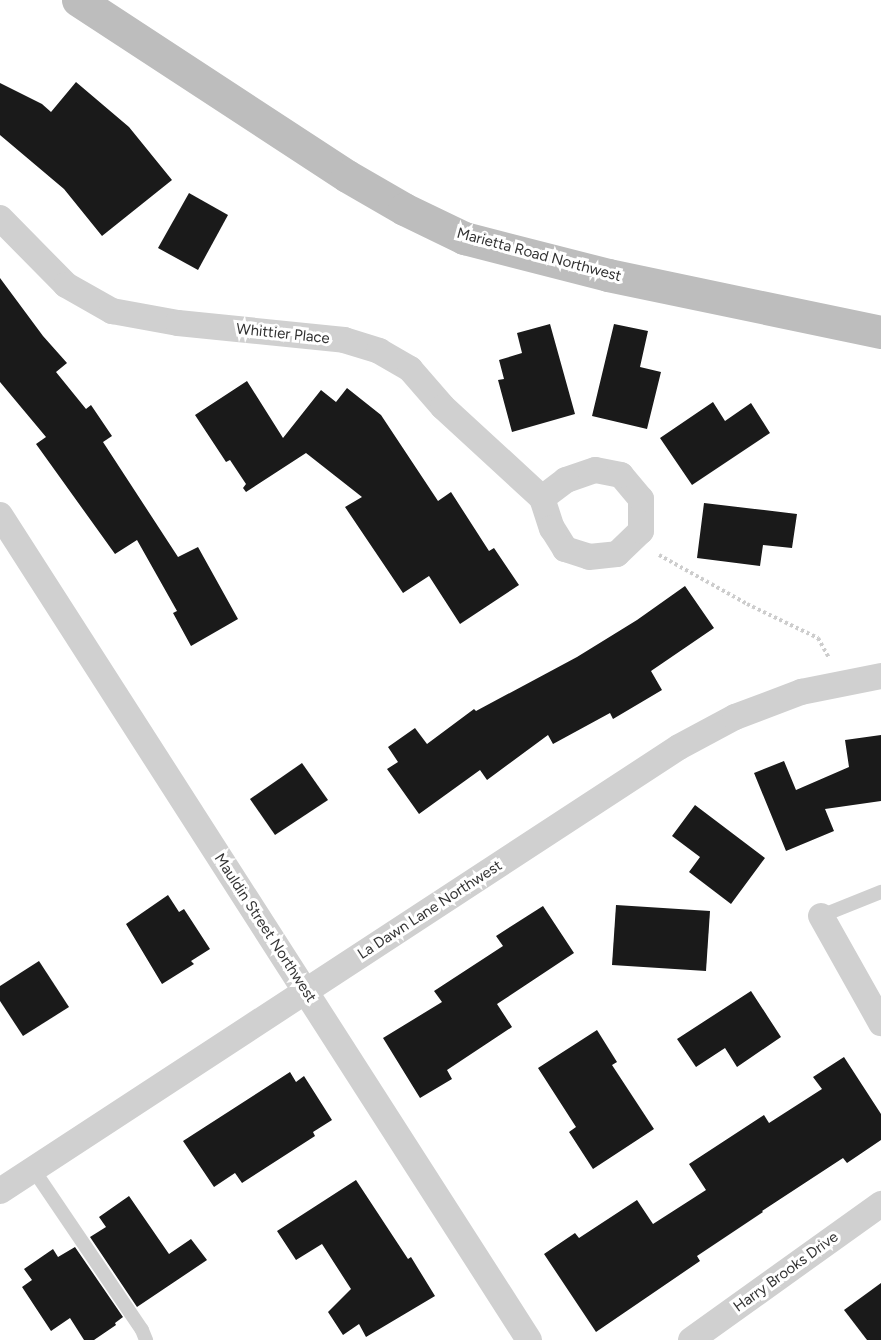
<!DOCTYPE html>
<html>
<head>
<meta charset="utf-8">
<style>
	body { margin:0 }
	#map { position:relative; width:881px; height:1340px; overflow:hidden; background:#fff; font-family:Figtree,sans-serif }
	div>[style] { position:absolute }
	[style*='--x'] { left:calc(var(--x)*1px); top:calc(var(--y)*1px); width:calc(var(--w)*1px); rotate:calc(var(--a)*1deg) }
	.building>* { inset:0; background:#1a1a1a }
	.path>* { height:4px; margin-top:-2px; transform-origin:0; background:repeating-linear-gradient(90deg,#cdcdcd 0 3px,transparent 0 6px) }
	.service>* { height:14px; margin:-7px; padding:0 7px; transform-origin:7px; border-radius:7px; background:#d0d0d0 }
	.minor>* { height:26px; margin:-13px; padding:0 13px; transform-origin:13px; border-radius:13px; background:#d0d0d0 }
	.secondary>* { height:33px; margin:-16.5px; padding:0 16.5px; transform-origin:16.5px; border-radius:16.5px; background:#bdbdbd }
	span { translate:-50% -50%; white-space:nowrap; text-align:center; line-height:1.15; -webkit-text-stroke:6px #fff; paint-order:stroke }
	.street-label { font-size:15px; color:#333 }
</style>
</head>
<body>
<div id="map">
	<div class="building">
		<div style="clip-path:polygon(76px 82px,129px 127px,172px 180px,102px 236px,64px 189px,0 135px,0 83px,42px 104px,51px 112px)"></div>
		<div style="clip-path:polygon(189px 193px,228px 215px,198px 270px,158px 248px)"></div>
		<div style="clip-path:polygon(0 278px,43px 336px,67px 363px,56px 372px,86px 409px,91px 405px,112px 436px,103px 442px,178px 557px,198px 547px,238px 619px,191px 646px,173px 613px,177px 611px,137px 540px,115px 554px,36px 444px,46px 437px,0 382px)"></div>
		<div style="clip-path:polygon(550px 324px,575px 414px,512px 432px,498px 380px,504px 379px,499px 360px,522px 353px,517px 333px)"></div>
		<div style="clip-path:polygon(614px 324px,648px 331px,640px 367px,661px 372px,647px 429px,592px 416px)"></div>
		<div style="clip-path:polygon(247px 381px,283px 438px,321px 390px,336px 402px,347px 388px,381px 415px,438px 501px,451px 492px,489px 551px,494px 548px,519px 585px,460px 624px,429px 576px,403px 593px,345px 507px,362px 497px,306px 453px,246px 492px,243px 488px,246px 484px,230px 460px,226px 462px,195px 415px)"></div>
		<div style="clip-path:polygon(713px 402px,725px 421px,751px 403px,770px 433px,692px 485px,660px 438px)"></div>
		<div style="clip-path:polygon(704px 503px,797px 514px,792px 548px,763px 545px,760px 566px,697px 558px)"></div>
		<div style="clip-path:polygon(685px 586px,714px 628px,651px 671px,662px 690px,613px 719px,610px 713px,553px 744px,548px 735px,487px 780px,480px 770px,419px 814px,387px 769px,398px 762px,388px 747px,415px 728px,427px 744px,474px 709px,476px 711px,577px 657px,637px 620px)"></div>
		<div style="clip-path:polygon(881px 735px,881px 801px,825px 809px,834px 831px,786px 851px,754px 773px,784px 761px,796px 790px,849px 767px,845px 740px)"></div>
		<div style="clip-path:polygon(302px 763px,328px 800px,275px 835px,250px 799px)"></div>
		<div style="clip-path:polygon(695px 805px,765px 858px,731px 904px,689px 872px,700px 857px,672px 836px)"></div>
		<div style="clip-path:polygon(168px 895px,179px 912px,184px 909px,210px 949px,191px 961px,194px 964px,162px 984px,126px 924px)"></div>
		<div style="clip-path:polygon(616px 905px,710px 911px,706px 971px,612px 965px)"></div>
		<div style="clip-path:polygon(543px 906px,574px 953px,497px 1004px,512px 1027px,447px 1070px,452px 1079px,420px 1098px,383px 1038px,442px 1002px,434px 991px,503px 946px,496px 936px)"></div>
		<div style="clip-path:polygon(39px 961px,69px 1007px,23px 1036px,0 1001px,0 986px)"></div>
		<div style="clip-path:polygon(751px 991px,781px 1037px,737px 1067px,725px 1048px,696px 1067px,677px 1039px)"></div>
		<div style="clip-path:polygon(597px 1030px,617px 1062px,612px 1065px,654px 1129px,593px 1169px,569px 1132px,576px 1127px,538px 1068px)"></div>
		<div style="clip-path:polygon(844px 1057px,881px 1114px,881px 1140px,847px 1163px,843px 1158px,762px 1211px,763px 1212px,697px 1256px,700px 1261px,596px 1332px,544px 1254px,575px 1233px,579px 1238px,637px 1200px,653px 1224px,706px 1190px,689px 1164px,764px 1115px,769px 1123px,822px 1089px,813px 1077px)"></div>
		<div style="clip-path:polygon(290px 1072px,296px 1082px,304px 1076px,332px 1120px,313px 1132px,315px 1136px,242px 1183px,235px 1173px,214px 1187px,183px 1141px)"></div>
		<div style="clip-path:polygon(356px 1180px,408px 1259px,411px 1257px,435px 1296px,366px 1337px,359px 1324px,343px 1335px,328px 1312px,351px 1289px,322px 1244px,296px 1260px,277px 1231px)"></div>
		<div style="clip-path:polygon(129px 1196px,169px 1254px,191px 1239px,207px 1260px,137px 1307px,90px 1237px,106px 1227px,99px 1217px)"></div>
		<div style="clip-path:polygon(75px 1247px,123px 1317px,115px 1323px,116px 1325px,94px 1340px,84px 1340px,70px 1318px,51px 1331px,22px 1287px,32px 1280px,24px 1269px,53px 1249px,58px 1257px)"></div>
		<div style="clip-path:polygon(881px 1283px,881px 1340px,867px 1340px,844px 1310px)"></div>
	</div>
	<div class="path">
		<div style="--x:659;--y:555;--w:101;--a:29.1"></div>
		<div style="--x:747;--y:604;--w:79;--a:25.6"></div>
		<div style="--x:818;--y:638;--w:23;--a:61"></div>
	</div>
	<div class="service">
		<div style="--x:821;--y:916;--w:65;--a:-21.8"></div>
		<div style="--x:33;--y:1169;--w:194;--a:55.9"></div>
		<div style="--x:142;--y:1330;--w:11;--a:68"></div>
	</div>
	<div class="minor">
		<div style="--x:0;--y:218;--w:94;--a:45.4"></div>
		<div style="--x:66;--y:285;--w:53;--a:29.5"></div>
		<div style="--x:112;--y:311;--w:67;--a:10.3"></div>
		<div style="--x:178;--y:323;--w:167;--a:5.8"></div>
		<div style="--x:344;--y:340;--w:37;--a:17"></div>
		<div style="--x:379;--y:351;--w:36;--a:30"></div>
		<div style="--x:410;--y:369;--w:50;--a:49"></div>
		<div style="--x:443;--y:407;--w:134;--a:42.6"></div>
		<div style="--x:542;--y:498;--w:32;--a:72"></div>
		<div style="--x:552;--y:528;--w:25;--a:58"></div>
		<div style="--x:565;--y:549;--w:25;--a:18"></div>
		<div style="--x:589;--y:557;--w:28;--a:-6"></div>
		<div style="--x:617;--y:554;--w:33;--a:-44"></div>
		<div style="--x:641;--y:531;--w:32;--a:-90"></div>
		<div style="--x:641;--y:499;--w:31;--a:-130"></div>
		<div style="--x:621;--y:475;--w:26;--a:-169"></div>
		<div style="--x:595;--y:470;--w:31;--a:161"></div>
		<div style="--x:566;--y:480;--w:30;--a:143"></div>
		<div style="--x:0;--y:515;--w:980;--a:57.33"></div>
		<div style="--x:821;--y:916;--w:123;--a:60.7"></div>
		<div style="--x:0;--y:1191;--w:811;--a:-33.18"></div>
		<div style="--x:679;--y:747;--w:64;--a:-28.2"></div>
		<div style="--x:735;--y:717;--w:71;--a:-20.7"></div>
		<div style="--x:801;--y:692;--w:82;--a:-11.3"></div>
		<div style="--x:691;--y:1340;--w:234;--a:-35.6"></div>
	</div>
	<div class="secondary">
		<div style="--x:78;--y:0;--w:321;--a:33.2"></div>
		<div style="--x:347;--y:176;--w:66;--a:30.1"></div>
		<div style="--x:404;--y:209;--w:67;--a:25.8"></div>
		<div style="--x:464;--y:238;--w:149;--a:14.4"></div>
		<div style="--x:608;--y:275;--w:279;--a:11.8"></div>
	</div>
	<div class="street-label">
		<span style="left:539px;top:255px;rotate:15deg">Marietta Road Northwest</span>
		<span style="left:283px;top:334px;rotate:6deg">Whittier Place</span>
		<span style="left:430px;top:910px;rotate:-33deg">La Dawn Lane Northwest</span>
		<span style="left:265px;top:928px;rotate:57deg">Mauldin Street Northwest</span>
		<span style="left:786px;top:1272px;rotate:-36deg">Harry Brooks Drive</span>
	</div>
</div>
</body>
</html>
